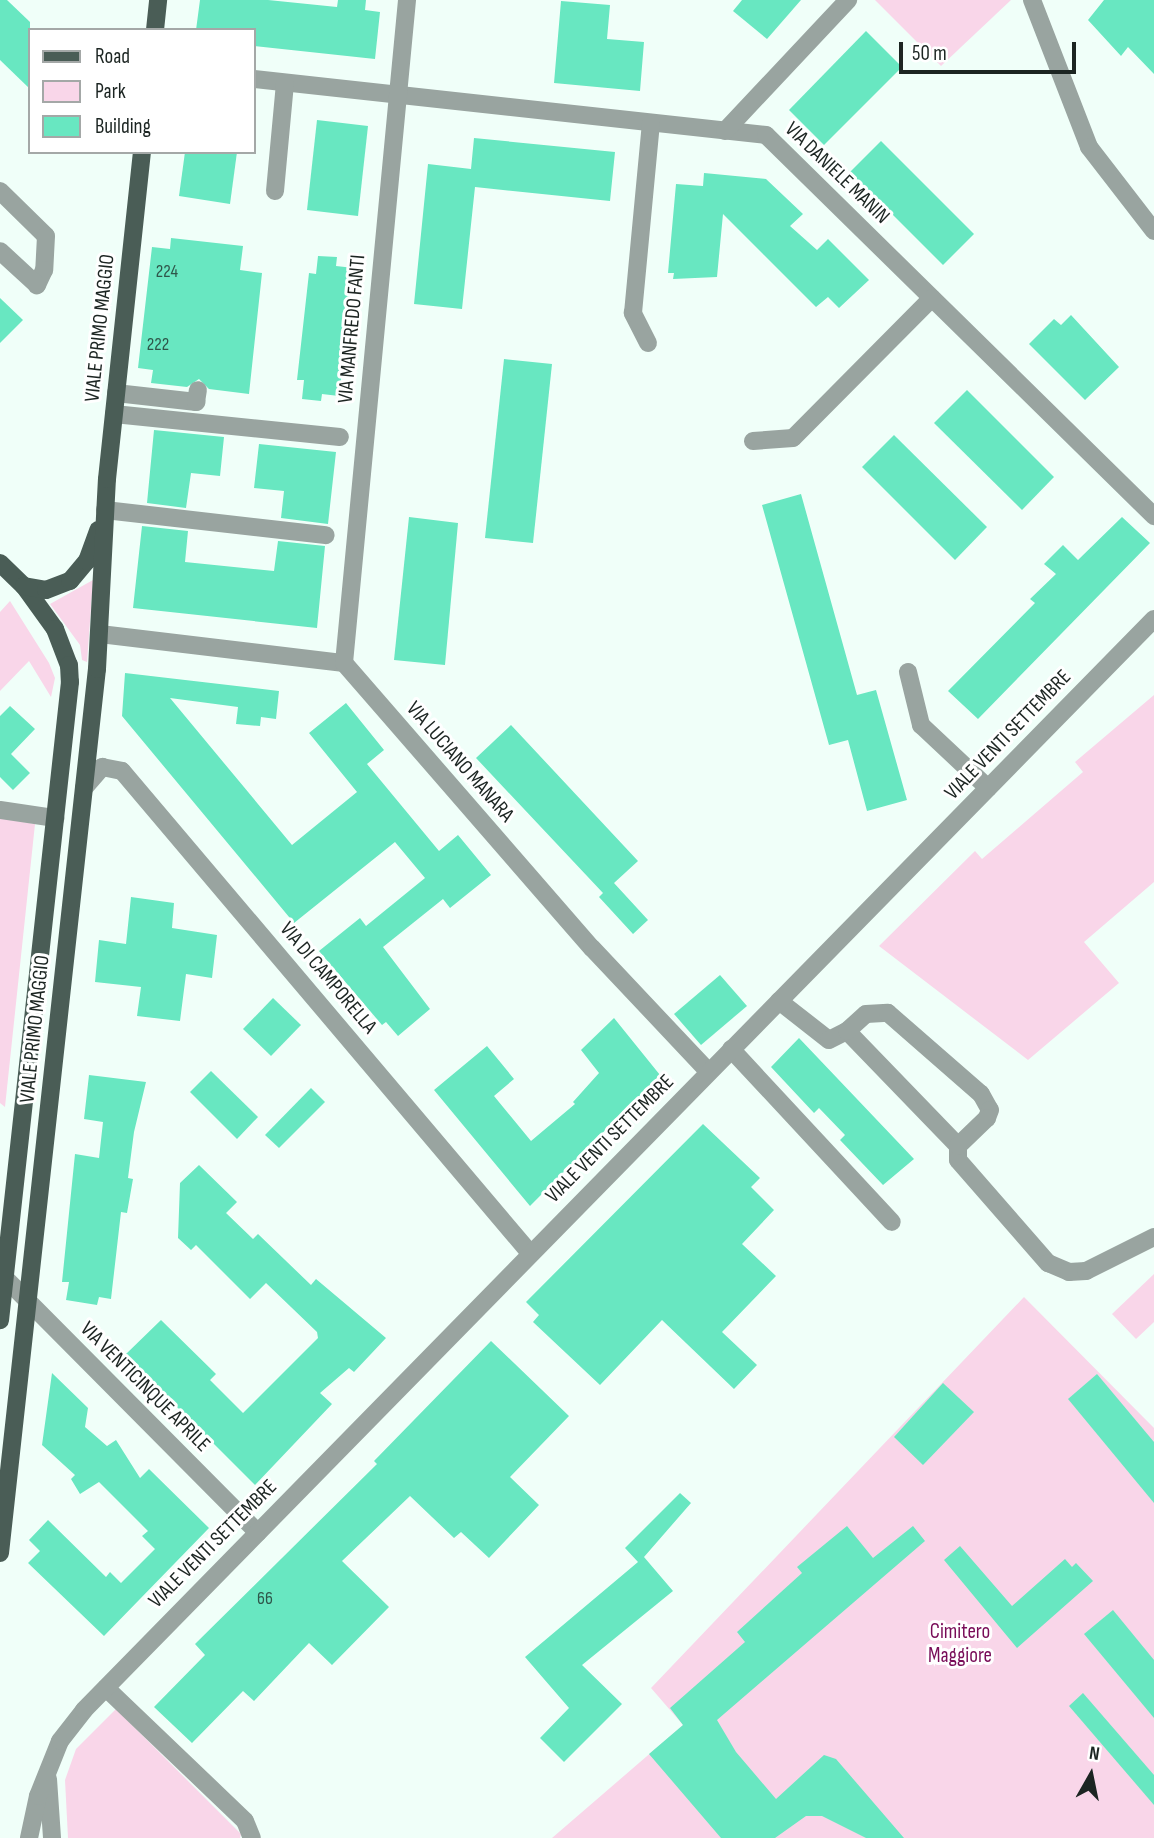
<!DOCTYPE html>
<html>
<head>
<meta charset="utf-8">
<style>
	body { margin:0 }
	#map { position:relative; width:1154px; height:1838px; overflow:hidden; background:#f0fff9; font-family:"Sofia Sans Condensed",sans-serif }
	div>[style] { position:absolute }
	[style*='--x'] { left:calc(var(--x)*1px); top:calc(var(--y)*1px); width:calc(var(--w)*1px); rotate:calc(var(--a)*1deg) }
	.green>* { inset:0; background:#f9d6e9 }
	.building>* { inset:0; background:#68e7c1 }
	.minor>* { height:18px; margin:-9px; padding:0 9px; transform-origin:9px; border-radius:9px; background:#99a4a0 }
	.major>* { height:18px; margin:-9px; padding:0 9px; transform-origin:9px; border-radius:9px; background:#4a5d56 }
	span { translate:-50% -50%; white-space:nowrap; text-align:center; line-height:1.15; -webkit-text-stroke:6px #fff; paint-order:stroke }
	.number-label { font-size:18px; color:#2f564a }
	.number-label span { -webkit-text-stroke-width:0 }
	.street-label { font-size:21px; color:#1c2522 }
	.park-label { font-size:21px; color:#780c58 }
	.legend { position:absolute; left:28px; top:28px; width:228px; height:126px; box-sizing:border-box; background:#fff; border:2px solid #a4a8a7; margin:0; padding:9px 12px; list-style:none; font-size:21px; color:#1c2522 }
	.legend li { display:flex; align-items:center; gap:14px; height:35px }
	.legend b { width:35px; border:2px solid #a4a8a7 }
	.north { position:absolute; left:1056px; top:1740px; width:70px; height:70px; -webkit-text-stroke:5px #fff; paint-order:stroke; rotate:9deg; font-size:19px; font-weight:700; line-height:28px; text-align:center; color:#1c2522 }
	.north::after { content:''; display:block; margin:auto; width:24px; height:32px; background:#1c2522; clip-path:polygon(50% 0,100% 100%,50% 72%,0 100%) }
	.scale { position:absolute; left:899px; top:42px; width:177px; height:32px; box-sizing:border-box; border:4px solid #1c2522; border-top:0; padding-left:9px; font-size:21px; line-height:24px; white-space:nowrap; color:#1c2522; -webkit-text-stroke:5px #fff; paint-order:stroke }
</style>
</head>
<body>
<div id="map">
	<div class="green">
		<div style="clip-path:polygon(875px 0,1011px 0,941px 66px)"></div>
		<div style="clip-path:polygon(93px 580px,87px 662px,82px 660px,80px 645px,50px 604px)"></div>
		<div style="clip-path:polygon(10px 601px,49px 663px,55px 678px,51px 697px,29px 661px,0 691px,0 612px)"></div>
		<div style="clip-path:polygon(1154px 695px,1154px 882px,1084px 942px,1119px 983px,1028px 1060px,879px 946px,975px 851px,982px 859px,1083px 772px,1075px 762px)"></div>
		<div style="clip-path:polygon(0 818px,35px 824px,5px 1107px,0 1103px)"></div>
		<div style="clip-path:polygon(1154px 1274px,1154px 1322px,1136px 1339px,1112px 1314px)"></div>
		<div style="clip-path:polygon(1024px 1297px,1154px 1428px,1154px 1838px,552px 1838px,683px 1725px,651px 1688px)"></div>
		<div style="clip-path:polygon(116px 1709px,241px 1834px,240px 1838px,68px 1838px,65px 1780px,76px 1749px)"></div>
	</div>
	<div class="building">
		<div style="clip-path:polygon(0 0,7px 0,30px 22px,30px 89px,0 60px)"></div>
		<div style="clip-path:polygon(200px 0,268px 0,337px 7px,338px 0,366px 0,365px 10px,380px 12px,375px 59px,254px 46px,254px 30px,196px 30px)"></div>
		<div style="clip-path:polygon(742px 0,801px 0,767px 39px,733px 11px)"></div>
		<div style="clip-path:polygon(1104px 0,1154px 0,1154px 74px,1128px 47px,1121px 56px,1088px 20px)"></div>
		<div style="clip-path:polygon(561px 1px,610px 5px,607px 39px,644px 42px,640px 91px,554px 83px)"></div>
		<div style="clip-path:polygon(866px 31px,902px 67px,824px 145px,789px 110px)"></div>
		<div style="clip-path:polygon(317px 120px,368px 126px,358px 216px,307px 210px)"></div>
		<div style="clip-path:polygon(474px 138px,615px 152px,610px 201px,475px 187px,462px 309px,414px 304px,428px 164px,471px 169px)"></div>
		<div style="clip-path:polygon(881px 141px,974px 234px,943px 265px,850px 172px)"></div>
		<div style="clip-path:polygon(185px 152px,237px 152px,230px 204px,179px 196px)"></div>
		<div style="clip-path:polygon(704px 173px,766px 179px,803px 214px,790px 226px,817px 250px,828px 239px,869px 280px,839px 308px,828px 297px,816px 307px,723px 214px,717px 277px,673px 279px,674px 273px,668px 273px,676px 184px,703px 186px)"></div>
		<div style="clip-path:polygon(171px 238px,243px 246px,240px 270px,262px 273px,249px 394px,209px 389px,199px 379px,187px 387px,151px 383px,153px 370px,138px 368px,152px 247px,170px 249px)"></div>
		<div style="clip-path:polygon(318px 256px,337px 257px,336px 266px,354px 268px,339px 396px,322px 394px,321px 401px,302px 399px,304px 380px,297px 380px,309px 273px,316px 274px)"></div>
		<div style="clip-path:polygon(0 298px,23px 320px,0 343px)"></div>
		<div style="clip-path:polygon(1071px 315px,1119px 367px,1085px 400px,1029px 344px,1054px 319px,1061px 325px)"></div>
		<div style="clip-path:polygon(504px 359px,552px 364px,533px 543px,485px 538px)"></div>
		<div style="clip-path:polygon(967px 390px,1054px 477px,1022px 510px,934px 423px)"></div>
		<div style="clip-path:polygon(154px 430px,224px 437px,220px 476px,191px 473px,186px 508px,147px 503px)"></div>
		<div style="clip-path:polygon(894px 435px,987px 527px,955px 560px,862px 467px)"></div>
		<div style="clip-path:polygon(259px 444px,336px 452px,328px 524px,281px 518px,284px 491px,254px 488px)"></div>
		<div style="clip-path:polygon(801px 494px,857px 695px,876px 690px,907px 800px,867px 811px,848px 740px,829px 745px,762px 505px)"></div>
		<div style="clip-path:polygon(409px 517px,458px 523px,445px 665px,394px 660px)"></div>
		<div style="clip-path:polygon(1122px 517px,1150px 543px,978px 719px,948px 691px,1035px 603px,1030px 599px,1056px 574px,1044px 564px,1063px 545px,1078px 560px)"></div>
		<div style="clip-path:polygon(142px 526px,188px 531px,185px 562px,274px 571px,278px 541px,325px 546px,317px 628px,133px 608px)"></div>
		<div style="clip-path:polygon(125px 673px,279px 691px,276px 719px,261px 717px,260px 726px,236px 724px,238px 707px,170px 698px,292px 845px,357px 792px,309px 733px,346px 703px,384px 750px,367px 764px,439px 851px,458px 835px,491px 875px,450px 908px,443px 899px,383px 947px,430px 1009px,398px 1036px,386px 1022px,382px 1025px,319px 951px,360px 918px,366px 926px,425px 878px,395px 842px,294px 923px,122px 716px)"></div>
		<div style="clip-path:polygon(10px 706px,35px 729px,11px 754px,30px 773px,13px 790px,0 777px,0 716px)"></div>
		<div style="clip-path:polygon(511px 725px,638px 861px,614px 883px,648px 920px,633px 934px,599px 897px,603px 893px,476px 758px)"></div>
		<div style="clip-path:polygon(131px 897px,174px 903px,172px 928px,217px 935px,212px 978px,186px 974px,180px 1021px,137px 1016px,141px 987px,95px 982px,99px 940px,126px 944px)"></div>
		<div style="clip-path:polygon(720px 975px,747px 1006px,701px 1045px,674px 1014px)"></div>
		<div style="clip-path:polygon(273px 998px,301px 1025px,271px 1056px,243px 1029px)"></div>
		<div style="clip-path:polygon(614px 1018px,660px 1075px,530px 1206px,434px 1090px,487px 1046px,514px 1079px,494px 1096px,531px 1141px,575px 1104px,573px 1102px,599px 1073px,581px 1050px)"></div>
		<div style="clip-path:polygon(799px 1038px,914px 1159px,883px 1185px,840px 1140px,845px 1135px,819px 1108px,814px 1113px,771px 1067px)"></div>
		<div style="clip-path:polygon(211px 1071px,258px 1117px,237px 1139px,190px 1092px)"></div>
		<div style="clip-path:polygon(89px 1075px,146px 1082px,134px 1132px,128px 1178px,133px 1179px,127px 1213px,121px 1212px,111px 1299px,99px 1297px,97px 1305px,66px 1300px,69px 1282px,62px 1282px,75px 1154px,99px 1158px,103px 1122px,84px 1119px)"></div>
		<div style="clip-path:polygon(311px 1088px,325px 1102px,279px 1148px,265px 1135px)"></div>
		<div style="clip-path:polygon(703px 1124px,760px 1178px,751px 1187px,774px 1210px,742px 1244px,776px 1276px,722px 1332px,757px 1365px,734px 1389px,662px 1320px,600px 1385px,533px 1322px,539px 1315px,526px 1302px)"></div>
		<div style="clip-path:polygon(199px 1165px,237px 1202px,226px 1213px,253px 1239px,258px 1234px,311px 1285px,316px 1279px,386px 1338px,354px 1372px,349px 1368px,320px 1393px,332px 1404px,255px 1485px,125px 1355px,161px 1320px,216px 1374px,210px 1380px,243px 1413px,318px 1338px,317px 1332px,266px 1283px,250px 1299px,196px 1245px,191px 1250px,178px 1238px,180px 1183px)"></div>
		<div style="clip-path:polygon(491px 1341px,569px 1416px,510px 1477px,539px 1505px,489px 1558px,461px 1532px,454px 1538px,410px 1496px,342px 1561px,389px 1607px,332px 1665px,309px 1643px,254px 1701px,243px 1691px,192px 1743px,154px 1707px,205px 1655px,195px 1644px,377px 1464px,374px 1461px)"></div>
		<div style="clip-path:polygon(52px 1373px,88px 1408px,85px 1427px,107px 1446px,116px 1440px,140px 1478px,149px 1469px,209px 1528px,104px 1636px,28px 1563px,40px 1551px,29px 1540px,48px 1520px,106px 1577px,110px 1572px,121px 1583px,155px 1549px,142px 1536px,148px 1531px,99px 1482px,80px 1494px,71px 1479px,75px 1475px,42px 1445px)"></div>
		<div style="clip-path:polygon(1097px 1374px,1154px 1442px,1154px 1503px,1068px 1399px)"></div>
		<div style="clip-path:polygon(943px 1383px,974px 1412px,923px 1465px,894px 1437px)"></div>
		<div style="clip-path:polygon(680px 1493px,691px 1503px,644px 1557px,673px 1591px,582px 1665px,622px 1704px,564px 1762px,540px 1738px,569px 1708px,525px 1657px,638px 1562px,625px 1548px)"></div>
		<div style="clip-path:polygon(847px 1526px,873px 1558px,913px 1526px,925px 1541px,717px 1720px,736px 1752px,776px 1799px,824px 1755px,836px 1759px,904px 1838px,866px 1838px,822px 1816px,806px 1816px,775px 1838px,721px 1838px,649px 1754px,683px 1725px,670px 1708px,745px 1642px,737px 1632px,802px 1573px,797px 1567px)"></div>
		<div style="clip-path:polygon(960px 1546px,1012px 1606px,1065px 1559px,1072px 1567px,1076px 1563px,1093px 1581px,1017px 1648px,944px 1560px)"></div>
		<div style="clip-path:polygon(1113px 1610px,1154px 1660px,1154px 1718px,1084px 1634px)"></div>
		<div style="clip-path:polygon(1083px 1693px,1154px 1775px,1154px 1805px,1069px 1706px)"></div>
	</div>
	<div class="minor">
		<div style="--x:1032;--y:0;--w:158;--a:68.8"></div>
		<div style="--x:1089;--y:147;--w:106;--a:52.3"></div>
		<div style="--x:254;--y:79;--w:515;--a:6.24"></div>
		<div style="--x:766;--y:135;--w:544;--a:44.48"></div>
		<div style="--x:725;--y:131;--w:180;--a:-46.8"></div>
		<div style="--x:0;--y:191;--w:64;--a:44.4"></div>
		<div style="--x:46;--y:236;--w:34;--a:93"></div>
		<div style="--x:44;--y:270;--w:17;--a:115"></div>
		<div style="--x:37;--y:285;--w:50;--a:-137.4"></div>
		<div style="--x:275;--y:191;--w:108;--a:-84.7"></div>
		<div style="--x:648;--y:343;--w:34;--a:-117"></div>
		<div style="--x:633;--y:313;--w:190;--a:-84.6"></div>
		<div style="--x:116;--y:393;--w:81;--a:6.4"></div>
		<div style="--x:196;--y:402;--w:12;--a:-81"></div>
		<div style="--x:114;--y:414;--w:227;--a:5.8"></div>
		<div style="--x:753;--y:441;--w:40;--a:-4.3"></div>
		<div style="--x:793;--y:438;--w:197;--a:-45.2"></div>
		<div style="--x:105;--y:510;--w:222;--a:6.5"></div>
		<div style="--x:100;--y:634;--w:246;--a:6.8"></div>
		<div style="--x:344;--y:663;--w:378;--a:49"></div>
		<div style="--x:592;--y:948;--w:170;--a:46.7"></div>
		<div style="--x:344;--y:663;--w:666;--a:-84.57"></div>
		<div style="--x:908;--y:672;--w:55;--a:76.2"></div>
		<div style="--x:921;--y:725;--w:92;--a:43.2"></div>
		<div style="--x:84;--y:788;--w:28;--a:-49"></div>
		<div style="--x:102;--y:767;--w:20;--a:11"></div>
		<div style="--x:122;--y:771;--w:630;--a:49.76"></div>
		<div style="--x:0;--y:810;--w:56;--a:8.3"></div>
		<div style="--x:779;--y:1001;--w:63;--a:38"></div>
		<div style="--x:829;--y:1040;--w:20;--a:-27"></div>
		<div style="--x:847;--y:1031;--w:160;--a:46"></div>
		<div style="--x:958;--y:1146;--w:14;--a:90"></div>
		<div style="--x:958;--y:1160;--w:137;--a:48.9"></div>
		<div style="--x:1048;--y:1263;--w:23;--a:23"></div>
		<div style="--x:1069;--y:1272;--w:17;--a:-3"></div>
		<div style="--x:1086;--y:1271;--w:76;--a:-26.6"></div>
		<div style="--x:847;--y:1031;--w:25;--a:-42"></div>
		<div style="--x:866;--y:1014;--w:22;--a:-3"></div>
		<div style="--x:888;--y:1013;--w:123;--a:41.1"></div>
		<div style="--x:981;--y:1094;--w:18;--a:61"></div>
		<div style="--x:990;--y:1110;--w:9;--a:111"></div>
		<div style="--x:987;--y:1118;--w:40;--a:136"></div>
		<div style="--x:731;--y:1049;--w:236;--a:47.1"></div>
		<div style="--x:0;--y:1273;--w:366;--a:45.2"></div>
		<div style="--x:106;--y:1688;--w:192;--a:43.7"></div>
		<div style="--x:245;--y:1821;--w:18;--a:68"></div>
		<div style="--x:48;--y:1779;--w:59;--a:86.1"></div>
		<div style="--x:29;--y:1838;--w:43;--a:-77.9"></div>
		<div style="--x:38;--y:1796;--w:59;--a:-68.2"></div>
		<div style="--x:60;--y:1741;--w:39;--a:-52"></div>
		<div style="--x:84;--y:1710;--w:1528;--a:-45.56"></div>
	</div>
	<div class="major">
		<div style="--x:155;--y:30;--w:30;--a:-84"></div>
		<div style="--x:0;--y:563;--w:33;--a:44"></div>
		<div style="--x:24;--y:586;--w:53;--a:54.2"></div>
		<div style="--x:55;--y:629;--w:39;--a:69"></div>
		<div style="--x:69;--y:665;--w:17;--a:87"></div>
		<div style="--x:70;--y:682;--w:642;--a:96.26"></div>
		<div style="--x:24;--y:586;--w:22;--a:10"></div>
		<div style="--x:46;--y:590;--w:26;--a:-21"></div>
		<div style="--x:70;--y:581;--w:26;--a:-50"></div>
		<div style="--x:87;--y:561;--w:33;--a:-70"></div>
		<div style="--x:0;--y:1553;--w:889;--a:-83.74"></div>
		<div style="--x:97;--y:669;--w:190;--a:-87"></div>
		<div style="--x:107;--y:479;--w:329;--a:-83.9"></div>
	</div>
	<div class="number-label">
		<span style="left:167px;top:272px">224</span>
		<span style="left:158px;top:345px">222</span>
		<span style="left:265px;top:1599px">66</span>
	</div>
	<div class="street-label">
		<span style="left:837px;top:173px;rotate:44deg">VIA DANIELE MANIN</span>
		<span style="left:100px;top:328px;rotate:-84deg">VIALE PRIMO MAGGIO</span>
		<span style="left:352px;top:329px;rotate:-85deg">VIA MANFREDO FANTI</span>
		<span style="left:1008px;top:735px;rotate:-46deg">VIALE VENTI SETTEMBRE</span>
		<span style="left:460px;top:762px;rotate:49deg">VIA LUCIANO MANARA</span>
		<span style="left:328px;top:978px;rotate:50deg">VIA DI CAMPORELLA</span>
		<span style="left:35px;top:1029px;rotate:-84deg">VIALE PRIMO MAGGIO</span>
		<span style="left:610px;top:1139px;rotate:-45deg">VIALE VENTI SETTEMBRE</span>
		<span style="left:145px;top:1387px;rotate:45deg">VIA VENTICINQUE APRILE</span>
		<span style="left:213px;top:1544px;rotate:-45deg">VIALE VENTI SETTEMBRE</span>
	</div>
	<div class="park-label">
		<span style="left:960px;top:1644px">Cimitero<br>Maggiore</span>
	</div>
	<ul class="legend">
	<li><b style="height:9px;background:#4a5d56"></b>Road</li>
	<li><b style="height:19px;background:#f9d6e9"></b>Park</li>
	<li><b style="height:19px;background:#68e7c1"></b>Building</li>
	</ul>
	<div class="north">N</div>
	<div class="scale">50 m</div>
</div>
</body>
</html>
